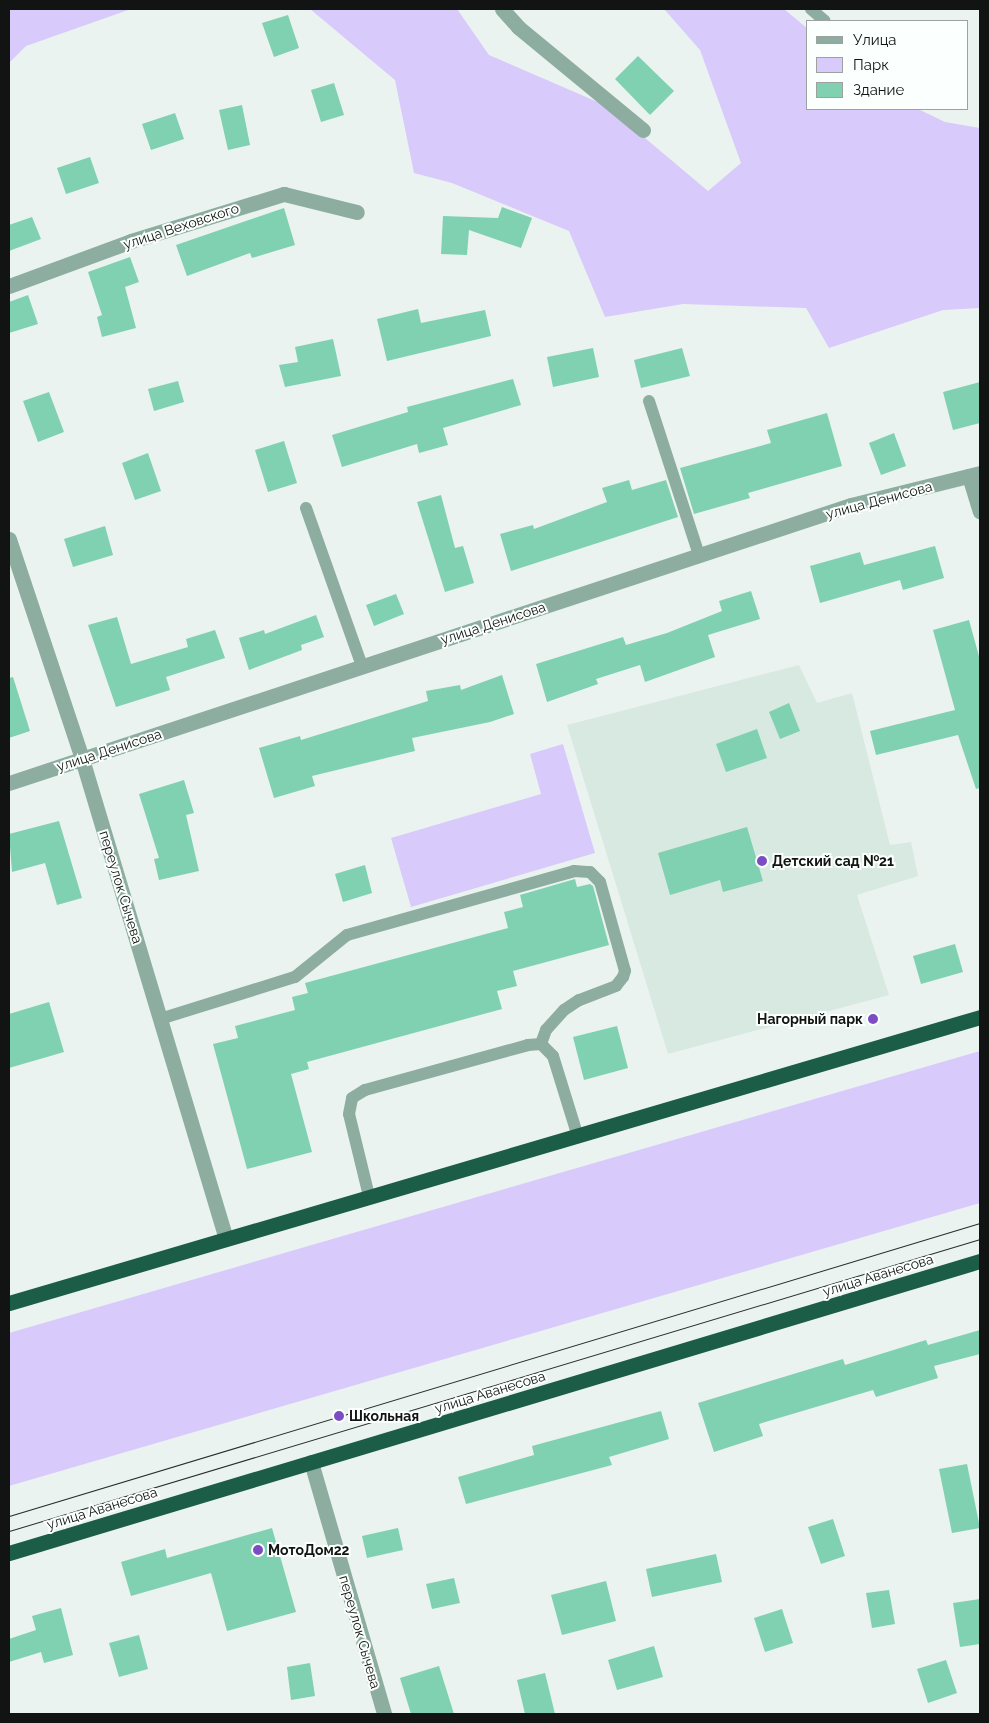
<!DOCTYPE html>
<html>
<head>
<meta charset="utf-8">
<style>
	body { margin:0 }
	#map { position:relative; width:989px; height:1723px; overflow:hidden; background:#eaf3ef; font-family:Raleway,sans-serif }
	div>[style] { position:absolute }
	[style*='--x'] { left:calc(var(--x)*1px); top:calc(var(--y)*1px); width:calc(var(--w)*1px); rotate:calc(var(--a)*1deg) }
	.built>* { inset:0; background:#d8e9e1 }
	.green>* { inset:0; background:#d9cafc }
	.building>* { inset:0; background:#7fd1b1 }
	.lane>* { height:12px; margin:-6px; padding:0 6px; transform-origin:6px; border-radius:6px; background:#8cad9f }
	.street>* { height:15px; margin:-7.5px; padding:0 7.5px; transform-origin:7.5px; border-radius:7.5px; background:#8cad9f }
	.highway>* { height:15px; margin:-7.5px; padding:0 7.5px; transform-origin:7.5px; border-radius:7.5px; background:#1b5d47 }
	.tram>* { height:1px; margin:-0.5px; padding:0 0.5px; transform-origin:0.5px; border-radius:0.5px; background:#282c2a }
	.dots>* { width:14px; height:14px; translate:-50% -50%; box-sizing:border-box; border:2px solid #fbfffd; border-radius:50% }
	span { translate:-50% -50%; white-space:nowrap; text-align:center; line-height:1.15; -webkit-text-stroke:4px #fbfffd; paint-order:stroke }
	.street-label { font-size:14px; color:#111412 }
	.poi-label { font-size:14px; color:#111412; font-weight:700 }
	.left { translate:0 -50%; text-align:left }
	.right { translate:-100% -50%; text-align:right }
	.frame { position:absolute; inset:0; border:10px solid #111412; pointer-events:none }
	.legend { position:absolute; left:806px; top:20px; width:162px; height:90px; box-sizing:border-box; background:#fbfffd; border:1px solid #9da19f; margin:0; padding:6px 9px; list-style:none; font-size:15px; color:#111412 }
	.legend li { display:flex; align-items:center; gap:10px; height:25px }
	.legend b { width:25px; border:1px solid #9da19f }
</style>
</head>
<body>
<div id="map">
	<div class="built">
		<div style="clip-path:polygon(799px 665px,817px 703px,852px 693px,890px 845px,911px 842px,918px 876px,857px 895px,889px 995px,668px 1054px,567px 725px)"></div>
	</div>
	<div class="green">
		<div style="clip-path:polygon(9px 9px,131px 9px,26px 46px,9px 63px)"></div>
		<div style="clip-path:polygon(310px 9px,457px 9px,489px 55px,607px 106px,708px 191px,741px 163px,700px 50px,664px 9px,784px 9px,808px 29px,808px 109px,918px 109px,945px 122px,980px 128px,980px 308px,943px 310px,829px 348px,806px 308px,683px 304px,605px 317px,569px 231px,452px 183px,414px 173px,395px 80px)"></div>
		<div style="clip-path:polygon(563px 744px,595px 853px,411px 907px,391px 838px,541px 794px,530px 754px)"></div>
		<div style="clip-path:polygon(980px 1051px,980px 1203px,9px 1486px,9px 1333px)"></div>
	</div>
	<div class="building">
		<div style="clip-path:polygon(288px 15px,299px 48px,274px 57px,262px 23px)"></div>
		<div style="clip-path:polygon(638px 56px,674px 91px,650px 115px,615px 79px)"></div>
		<div style="clip-path:polygon(334px 83px,344px 115px,321px 122px,311px 90px)"></div>
		<div style="clip-path:polygon(242px 105px,250px 145px,228px 150px,219px 110px)"></div>
		<div style="clip-path:polygon(175px 113px,184px 139px,151px 150px,142px 124px)"></div>
		<div style="clip-path:polygon(90px 157px,99px 183px,66px 194px,57px 168px)"></div>
		<div style="clip-path:polygon(502px 207px,532px 218px,521px 248px,469px 230px,467px 255px,441px 254px,443px 216px,498px 218px)"></div>
		<div style="clip-path:polygon(284px 208px,295px 245px,252px 258px,250px 253px,187px 276px,176px 245px)"></div>
		<div style="clip-path:polygon(32px 217px,41px 239px,9px 251px,9px 225px)"></div>
		<div style="clip-path:polygon(130px 257px,139px 282px,125px 287px,136px 328px,102px 337px,97px 317px,102px 315px,88px 272px)"></div>
		<div style="clip-path:polygon(28px 295px,38px 324px,9px 333px,9px 302px)"></div>
		<div style="clip-path:polygon(418px 309px,421px 323px,485px 310px,491px 336px,387px 361px,377px 319px)"></div>
		<div style="clip-path:polygon(333px 339px,341px 376px,285px 387px,279px 365px,298px 362px,295px 347px)"></div>
		<div style="clip-path:polygon(593px 348px,599px 377px,553px 387px,547px 357px)"></div>
		<div style="clip-path:polygon(682px 348px,690px 376px,641px 388px,634px 360px)"></div>
		<div style="clip-path:polygon(513px 379px,521px 405px,443px 428px,448px 445px,419px 453px,417px 444px,342px 467px,332px 435px,408px 412px,407px 407px)"></div>
		<div style="clip-path:polygon(178px 381px,184px 402px,154px 411px,148px 389px)"></div>
		<div style="clip-path:polygon(980px 382px,980px 423px,953px 430px,943px 392px)"></div>
		<div style="clip-path:polygon(49px 392px,64px 432px,38px 442px,23px 401px)"></div>
		<div style="clip-path:polygon(827px 413px,842px 466px,748px 493px,750px 498px,694px 514px,680px 468px,771px 443px,767px 430px)"></div>
		<div style="clip-path:polygon(894px 433px,906px 466px,881px 475px,869px 443px)"></div>
		<div style="clip-path:polygon(284px 441px,297px 483px,268px 492px,255px 450px)"></div>
		<div style="clip-path:polygon(148px 453px,161px 491px,135px 500px,122px 463px)"></div>
		<div style="clip-path:polygon(629px 480px,632px 490px,666px 480px,678px 517px,511px 571px,500px 534px,533px 525px,534px 529px,607px 502px,602px 488px)"></div>
		<div style="clip-path:polygon(441px 495px,455px 548px,463px 546px,474px 583px,445px 592px,417px 502px)"></div>
		<div style="clip-path:polygon(105px 526px,113px 555px,73px 567px,64px 539px)"></div>
		<div style="clip-path:polygon(935px 546px,944px 578px,903px 590px,900px 580px,820px 603px,810px 566px,860px 552px,864px 565px)"></div>
		<div style="clip-path:polygon(751px 591px,760px 619px,708px 635px,715px 657px,645px 682px,640px 665px,596px 679px,598px 684px,547px 702px,536px 664px,623px 637px,626px 645px,667px 633px,722px 611px,719px 601px)"></div>
		<div style="clip-path:polygon(396px 594px,404px 614px,374px 626px,366px 605px)"></div>
		<div style="clip-path:polygon(316px 615px,324px 637px,301px 645px,302px 650px,249px 670px,239px 638px,264px 630px,265px 634px)"></div>
		<div style="clip-path:polygon(117px 617px,131px 664px,188px 647px,186px 639px,215px 630px,225px 658px,166px 677px,170px 690px,116px 707px,88px 625px)"></div>
		<div style="clip-path:polygon(969px 620px,980px 660px,980px 788px,976px 789px,958px 735px,876px 755px,870px 731px,955px 710px,933px 630px)"></div>
		<div style="clip-path:polygon(502px 675px,514px 714px,490px 722px,412px 738px,415px 751px,312px 776px,315px 786px,274px 798px,259px 748px,300px 736px,301px 740px,428px 701px,426px 691px,460px 685px,461px 690px)"></div>
		<div style="clip-path:polygon(13px 677px,30px 731px,9px 738px,9px 678px)"></div>
		<div style="clip-path:polygon(789px 703px,800px 731px,780px 739px,769px 712px)"></div>
		<div style="clip-path:polygon(757px 729px,767px 758px,726px 772px,716px 744px)"></div>
		<div style="clip-path:polygon(184px 780px,194px 813px,186px 815px,199px 871px,159px 880px,154px 859px,159px 858px,139px 794px)"></div>
		<div style="clip-path:polygon(59px 821px,82px 898px,57px 905px,45px 863px,12px 872px,9px 834px)"></div>
		<div style="clip-path:polygon(747px 827px,763px 881px,723px 892px,720px 880px,670px 895px,658px 853px)"></div>
		<div style="clip-path:polygon(365px 865px,372px 893px,343px 902px,335px 874px)"></div>
		<div style="clip-path:polygon(575px 879px,577px 887px,590px 884px,593px 886px,609px 945px,513px 971px,517px 986px,497px 991px,502px 1009px,307px 1062px,309px 1069px,291px 1074px,312px 1152px,247px 1169px,213px 1044px,238px 1038px,235px 1026px,295px 1010px,292px 997px,308px 993px,305px 983px,508px 928px,504px 912px,523px 907px,520px 895px)"></div>
		<div style="clip-path:polygon(955px 944px,963px 972px,921px 984px,913px 956px)"></div>
		<div style="clip-path:polygon(49px 1002px,64px 1052px,9px 1068px,9px 1014px)"></div>
		<div style="clip-path:polygon(617px 1026px,628px 1068px,584px 1080px,573px 1037px)"></div>
		<div style="clip-path:polygon(980px 1330px,980px 1354px,934px 1366px,938px 1378px,876px 1397px,873px 1390px,759px 1424px,763px 1436px,714px 1452px,698px 1403px,843px 1359px,845px 1365px,926px 1340px,928px 1345px)"></div>
		<div style="clip-path:polygon(661px 1411px,669px 1439px,609px 1457px,612px 1465px,466px 1504px,458px 1477px,534px 1455px,532px 1446px)"></div>
		<div style="clip-path:polygon(967px 1464px,980px 1528px,952px 1533px,939px 1469px)"></div>
		<div style="clip-path:polygon(833px 1519px,845px 1556px,821px 1564px,808px 1527px)"></div>
		<div style="clip-path:polygon(272px 1528px,296px 1612px,227px 1631px,211px 1573px,131px 1596px,121px 1562px,165px 1549px,167px 1558px)"></div>
		<div style="clip-path:polygon(398px 1528px,403px 1550px,367px 1558px,362px 1536px)"></div>
		<div style="clip-path:polygon(716px 1554px,722px 1582px,652px 1597px,646px 1569px)"></div>
		<div style="clip-path:polygon(454px 1578px,460px 1603px,432px 1609px,426px 1584px)"></div>
		<div style="clip-path:polygon(606px 1581px,616px 1621px,562px 1635px,551px 1595px)"></div>
		<div style="clip-path:polygon(889px 1590px,895px 1624px,872px 1628px,866px 1593px)"></div>
		<div style="clip-path:polygon(980px 1599px,980px 1644px,960px 1647px,953px 1603px)"></div>
		<div style="clip-path:polygon(61px 1608px,73px 1655px,44px 1663px,41px 1652px,9px 1662px,9px 1639px,36px 1630px,32px 1616px)"></div>
		<div style="clip-path:polygon(782px 1609px,793px 1643px,765px 1652px,754px 1618px)"></div>
		<div style="clip-path:polygon(139px 1635px,148px 1669px,119px 1677px,109px 1643px)"></div>
		<div style="clip-path:polygon(654px 1646px,663px 1677px,617px 1690px,608px 1660px)"></div>
		<div style="clip-path:polygon(946px 1660px,957px 1693px,928px 1703px,917px 1669px)"></div>
		<div style="clip-path:polygon(310px 1663px,315px 1696px,291px 1700px,287px 1667px)"></div>
		<div style="clip-path:polygon(439px 1666px,454px 1714px,411px 1714px,400px 1678px)"></div>
		<div style="clip-path:polygon(545px 1673px,555px 1714px,525px 1714px,517px 1680px)"></div>
	</div>
	<div class="lane">
		<div style="--x:811;--y:9;--w:18;--a:41"></div>
		<div style="--x:649;--y:401;--w:162;--a:72"></div>
		<div style="--x:306;--y:508;--w:168;--a:70.5"></div>
		<div style="--x:160;--y:1019;--w:141;--a:-17.3"></div>
		<div style="--x:295;--y:977;--w:67;--a:-38.9"></div>
		<div style="--x:347;--y:935;--w:236;--a:-15.7"></div>
		<div style="--x:574;--y:871;--w:16;--a:4"></div>
		<div style="--x:590;--y:872;--w:14;--a:45"></div>
		<div style="--x:600;--y:882;--w:92;--a:74.3"></div>
		<div style="--x:625;--y:971;--w:6;--a:108"></div>
		<div style="--x:623;--y:977;--w:11;--a:128"></div>
		<div style="--x:616;--y:986;--w:40;--a:159"></div>
		<div style="--x:579;--y:1000;--w:18;--a:146"></div>
		<div style="--x:564;--y:1010;--w:27;--a:132"></div>
		<div style="--x:546;--y:1030;--w:15;--a:110"></div>
		<div style="--x:369;--y:1196;--w:84;--a:-103.7"></div>
		<div style="--x:349;--y:1114;--w:16;--a:-79"></div>
		<div style="--x:352;--y:1098;--w:15;--a:-32"></div>
		<div style="--x:365;--y:1090;--w:169;--a:-15.4"></div>
		<div style="--x:528;--y:1045;--w:13;--a:-4"></div>
		<div style="--x:541;--y:1044;--w:17;--a:45"></div>
		<div style="--x:553;--y:1056;--w:85;--a:72.8"></div>
	</div>
	<div class="street">
		<div style="--x:502;--y:9;--w:24;--a:48"></div>
		<div style="--x:518;--y:27;--w:162;--a:39.5"></div>
		<div style="--x:9;--y:286;--w:130;--a:-20.2"></div>
		<div style="--x:131;--y:241;--w:160;--a:-17.1"></div>
		<div style="--x:284;--y:194;--w:75;--a:13.9"></div>
		<div style="--x:969;--y:476;--w:37;--a:73"></div>
		<div style="--x:9;--y:539;--w:232;--a:71.6"></div>
		<div style="--x:82;--y:759;--w:501;--a:73.3"></div>
		<div style="--x:9;--y:783;--w:887;--a:-18.27"></div>
		<div style="--x:851;--y:505;--w:133;--a:-13.9"></div>
		<div style="--x:311;--y:1462;--w:262;--a:73.8"></div>
	</div>
	<div class="highway">
		<div style="--x:9;--y:1303;--w:1012;--a:-16.41"></div>
		<div style="--x:9;--y:1553;--w:1014;--a:-16.74"></div>
	</div>
	<div class="tram">
		<div style="--x:9;--y:1516;--w:1014;--a:-16.79"></div>
		<div style="--x:9;--y:1531;--w:1014;--a:-16.74"></div>
	</div>
	<div class="dots">
		<div style="left:762px;top:861px;background:#7c4cc4"></div>
		<div style="left:873px;top:1019px;background:#7c4cc4"></div>
		<div style="left:339px;top:1416px;background:#7c4cc4"></div>
		<div style="left:258px;top:1550px;background:#7c4cc4"></div>
	</div>
	<div class="street-label">
		<span style="left:181px;top:226px;rotate:-18deg">улица Веховского</span>
		<span style="left:879px;top:500px;rotate:-15deg">улица Денисова</span>
		<span style="left:493px;top:623px;rotate:-18deg">улица Денисова</span>
		<span style="left:109px;top:750px;rotate:-18deg">улица Денисова</span>
		<span style="left:121px;top:887px;rotate:73deg">переулок Сычева</span>
		<span style="left:878px;top:1275px;rotate:-17deg">улица Аванесова</span>
		<span style="left:490px;top:1392px;rotate:-17deg">улица Аванесова</span>
		<span style="left:102px;top:1508px;rotate:-17deg">улица Аванесова</span>
		<span style="left:360px;top:1632px;rotate:74deg">переулок Сычева</span>
	</div>
	<div class="poi-label">
		<span class="left" style="left:772px;top:861px">Детский сад №21</span>
		<span class="right" style="left:863px;top:1019px">Нагорный парк</span>
		<span class="left" style="left:349px;top:1416px">Школьная</span>
		<span class="left" style="left:268px;top:1550px">МотоДом22</span>
	</div>
	<div class="frame"></div>
	<ul class="legend">
	<li><b style="height:6px;background:#8cad9f"></b>Улица</li>
	<li><b style="height:14px;background:#d9cafc"></b>Парк</li>
	<li><b style="height:14px;background:#7fd1b1"></b>Здание</li>
	</ul>
</div>
</body>
</html>
